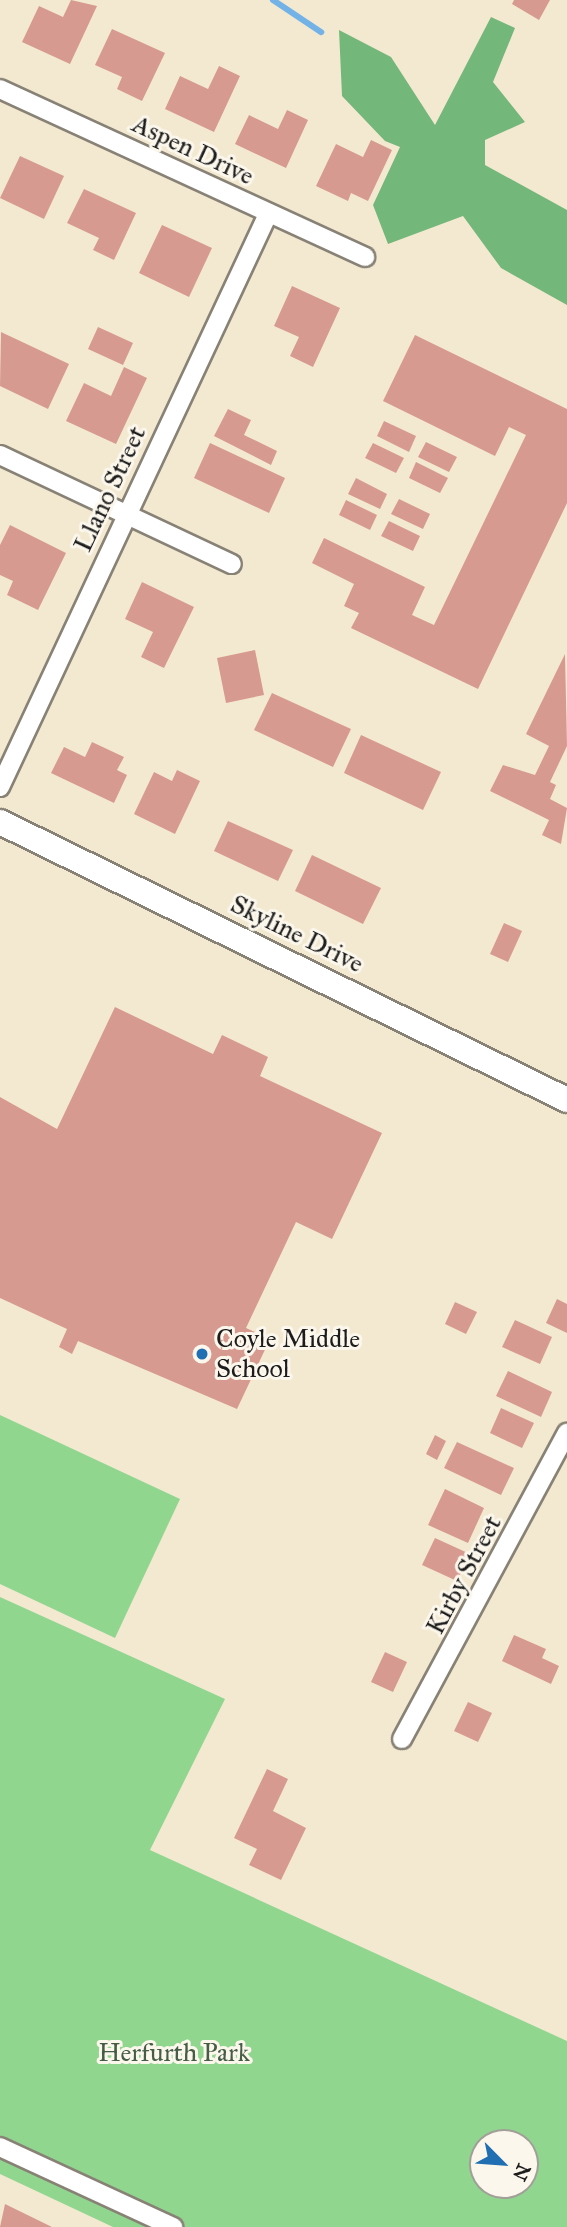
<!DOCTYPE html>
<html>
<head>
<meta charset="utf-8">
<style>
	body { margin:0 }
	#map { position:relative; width:567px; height:2227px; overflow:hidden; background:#f3e9d1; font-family:"IM FELL Great Primer",serif }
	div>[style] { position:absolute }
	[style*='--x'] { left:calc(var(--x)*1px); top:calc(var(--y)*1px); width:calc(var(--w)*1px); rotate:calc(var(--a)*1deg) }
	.green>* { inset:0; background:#90d68f }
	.forest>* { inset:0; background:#74b77a }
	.stream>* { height:6px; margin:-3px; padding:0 3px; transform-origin:3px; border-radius:3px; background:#73b2e6 }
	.building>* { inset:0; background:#d79a90 }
	.roads { filter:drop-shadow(2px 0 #888276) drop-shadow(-2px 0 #888276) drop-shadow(0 2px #888276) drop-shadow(0 -2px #888276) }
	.street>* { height:18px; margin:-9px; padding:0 9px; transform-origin:9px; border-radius:9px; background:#fff }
	.secondary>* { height:24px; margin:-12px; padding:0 12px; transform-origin:12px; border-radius:12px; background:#fff }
	.dots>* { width:19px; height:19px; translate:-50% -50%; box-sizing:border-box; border:4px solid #fbf7ec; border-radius:50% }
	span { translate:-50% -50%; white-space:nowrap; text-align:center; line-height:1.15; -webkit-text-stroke:6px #fbf7ec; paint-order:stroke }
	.street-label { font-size:26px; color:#1c1c1c }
	.poi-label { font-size:26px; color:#1c1c1c }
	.left { translate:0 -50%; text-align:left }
	.park-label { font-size:26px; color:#455d44 }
	.north { position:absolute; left:469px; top:2129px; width:70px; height:70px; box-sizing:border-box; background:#fbf7ec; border:2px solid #a29f99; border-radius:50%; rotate:115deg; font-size:19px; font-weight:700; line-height:28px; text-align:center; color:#1c1c1c }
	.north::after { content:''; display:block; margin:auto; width:24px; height:32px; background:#1f6fb2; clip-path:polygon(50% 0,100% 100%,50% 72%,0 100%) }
</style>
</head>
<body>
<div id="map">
	<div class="green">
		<div style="clip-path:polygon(0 1415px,180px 1499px,115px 1638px,0 1584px)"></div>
		<div style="clip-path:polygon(evenodd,0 1597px,225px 1699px,150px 1850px,567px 2041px,567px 2227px,113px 2227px,0 2174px,0 1597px,483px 2143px,525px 2143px,525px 2185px,483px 2185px,483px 2143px)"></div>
	</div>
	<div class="forest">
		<div style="clip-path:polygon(491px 17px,515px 28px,493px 82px,525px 122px,485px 140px,485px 165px,567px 210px,567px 305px,501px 268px,463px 216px,388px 244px,373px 205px,400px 147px,385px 141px,342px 96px,339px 30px,391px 57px,435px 125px)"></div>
	</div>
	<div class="stream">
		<div style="--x:273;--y:0;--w:58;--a:33.7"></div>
	</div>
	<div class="building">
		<div style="clip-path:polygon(71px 0,97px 6px,70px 64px,22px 42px,39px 6px,63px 17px)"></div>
		<div style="clip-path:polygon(514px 0,550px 0,539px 20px,512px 4px)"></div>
		<div style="clip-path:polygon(112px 29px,165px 53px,142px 101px,117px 89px,122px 77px,95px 65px)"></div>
		<div style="clip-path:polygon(219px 66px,240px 76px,214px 132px,165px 109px,180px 76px,208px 89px)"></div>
		<div style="clip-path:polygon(287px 110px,308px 120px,286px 168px,235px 144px,249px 115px,278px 129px)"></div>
		<div style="clip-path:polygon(371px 140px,392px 150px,368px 201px,351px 193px,348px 201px,316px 186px,336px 144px,363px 157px)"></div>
		<div style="clip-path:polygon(20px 156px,64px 176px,44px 219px,0 198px)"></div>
		<div style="clip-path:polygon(84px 189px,136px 213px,114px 260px,93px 250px,99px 238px,67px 223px)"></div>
		<div style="clip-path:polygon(162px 225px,212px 248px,189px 297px,139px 273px)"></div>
		<div style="clip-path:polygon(292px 286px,340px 308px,313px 367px,290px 356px,299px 337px,274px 326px)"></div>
		<div style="clip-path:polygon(98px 327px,133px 343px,123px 365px,88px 349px)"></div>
		<div style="clip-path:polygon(1px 332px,69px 364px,48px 409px,0 386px)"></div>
		<div style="clip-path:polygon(415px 335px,567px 409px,567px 503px,478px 689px,351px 628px,359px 613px,344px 606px,354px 584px,312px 563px,324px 538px,425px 587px,412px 615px,434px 625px,526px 435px,509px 427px,495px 456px,383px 401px)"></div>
		<div style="clip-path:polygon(124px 367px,147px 378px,116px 444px,66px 421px,84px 383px,111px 396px)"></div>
		<div style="clip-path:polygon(228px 409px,251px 420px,244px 435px,277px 451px,271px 465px,214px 436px)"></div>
		<div style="clip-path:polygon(384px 421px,416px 436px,409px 452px,377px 436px)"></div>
		<div style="clip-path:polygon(426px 442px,457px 457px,449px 472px,418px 457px)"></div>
		<div style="clip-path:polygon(210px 443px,285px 478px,269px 513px,194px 478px)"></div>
		<div style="clip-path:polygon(373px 443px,404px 458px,396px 473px,365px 458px)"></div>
		<div style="clip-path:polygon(416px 462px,448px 478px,440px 493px,409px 478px)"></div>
		<div style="clip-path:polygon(356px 478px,387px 494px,380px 509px,348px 494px)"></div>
		<div style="clip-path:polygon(399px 499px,430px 514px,423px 529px,391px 514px)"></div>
		<div style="clip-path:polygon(346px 500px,377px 515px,370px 530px,339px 515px)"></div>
		<div style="clip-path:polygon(389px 521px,420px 536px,413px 551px,381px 536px)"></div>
		<div style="clip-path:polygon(10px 525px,66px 553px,38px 610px,7px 595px,13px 581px,0 575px,0 545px)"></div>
		<div style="clip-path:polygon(142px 582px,194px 607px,164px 668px,141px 657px,153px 632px,125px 619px)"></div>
		<div style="clip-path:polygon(255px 650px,264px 695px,226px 703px,217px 658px)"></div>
		<div style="clip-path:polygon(565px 654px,567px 746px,550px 782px,556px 785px,550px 799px,567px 808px,561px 844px,542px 835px,549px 820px,490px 791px,503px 765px,535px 775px,549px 746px,526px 734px)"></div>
		<div style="clip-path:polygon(272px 693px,351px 729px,333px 767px,254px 730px)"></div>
		<div style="clip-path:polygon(361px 735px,441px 772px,423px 810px,344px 773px)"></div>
		<div style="clip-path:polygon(92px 742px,124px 757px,117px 770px,127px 775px,114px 803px,51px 773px,64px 747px,85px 757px)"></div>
		<div style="clip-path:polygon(177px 770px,200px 781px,175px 834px,134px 814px,154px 772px,172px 781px)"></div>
		<div style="clip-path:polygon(228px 821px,293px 850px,278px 881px,214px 851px)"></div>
		<div style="clip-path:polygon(312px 855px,381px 888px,363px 924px,295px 891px)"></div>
		<div style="clip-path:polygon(504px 923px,522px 931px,508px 962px,490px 954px)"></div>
		<div style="clip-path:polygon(115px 1007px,213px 1054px,222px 1035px,268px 1057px,260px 1076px,382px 1133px,332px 1239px,296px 1222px,246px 1328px,270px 1339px,237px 1409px,78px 1341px,72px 1354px,59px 1347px,67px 1329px,0 1298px,0 1097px,57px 1129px)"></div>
		<div style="clip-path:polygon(557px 1299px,567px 1304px,567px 1333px,546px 1323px)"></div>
		<div style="clip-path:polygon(455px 1302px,477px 1312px,466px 1334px,445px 1324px)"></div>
		<div style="clip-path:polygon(515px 1320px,552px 1337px,540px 1364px,502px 1347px)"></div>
		<div style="clip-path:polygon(508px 1371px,552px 1392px,541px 1417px,496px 1396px)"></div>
		<div style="clip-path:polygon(501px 1408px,534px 1423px,522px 1448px,490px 1433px)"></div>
		<div style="clip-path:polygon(435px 1435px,446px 1441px,437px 1460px,426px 1454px)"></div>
		<div style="clip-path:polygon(457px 1442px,514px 1468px,501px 1495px,444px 1468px)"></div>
		<div style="clip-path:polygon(445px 1489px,484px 1508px,468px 1543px,428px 1525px)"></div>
		<div style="clip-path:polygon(435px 1538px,470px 1554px,457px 1581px,422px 1565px)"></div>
		<div style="clip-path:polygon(514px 1635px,546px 1649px,542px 1658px,559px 1666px,551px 1684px,502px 1661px)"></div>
		<div style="clip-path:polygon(385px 1652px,407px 1662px,393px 1692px,371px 1682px)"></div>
		<div style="clip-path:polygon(468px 1702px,492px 1713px,478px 1742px,454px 1731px)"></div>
		<div style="clip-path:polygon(267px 1769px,288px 1779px,273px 1811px,306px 1828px,281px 1880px,249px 1865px,257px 1849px,234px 1838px)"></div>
		<div style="clip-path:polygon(5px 2204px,52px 2227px,0 2227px)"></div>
	</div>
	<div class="roads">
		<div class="street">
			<div style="--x:0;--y:89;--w:402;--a:24.7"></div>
			<div style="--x:0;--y:455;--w:256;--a:25.2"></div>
			<div style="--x:0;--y:787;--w:633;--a:-64.93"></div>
			<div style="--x:402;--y:1739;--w:348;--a:-61.7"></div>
			<div style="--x:0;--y:2147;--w:191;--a:24.8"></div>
		</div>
		<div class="secondary">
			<div style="--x:0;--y:822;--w:631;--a:26.12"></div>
		</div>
	</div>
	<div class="dots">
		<div style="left:202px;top:1354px;background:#1f6fb2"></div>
	</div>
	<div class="street-label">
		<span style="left:193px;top:150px;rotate:25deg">Aspen Drive</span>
		<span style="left:110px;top:489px;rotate:-65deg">Llano Street</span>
		<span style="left:297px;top:934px;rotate:26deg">Skyline Drive</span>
		<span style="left:464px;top:1575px;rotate:-62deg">Kirby Street</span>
	</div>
	<div class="poi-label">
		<span class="left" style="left:216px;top:1354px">Coyle Middle<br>School</span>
	</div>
	<div class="park-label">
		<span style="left:174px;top:2053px">Herfurth Park</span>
	</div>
	<div class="north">N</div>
</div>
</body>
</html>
